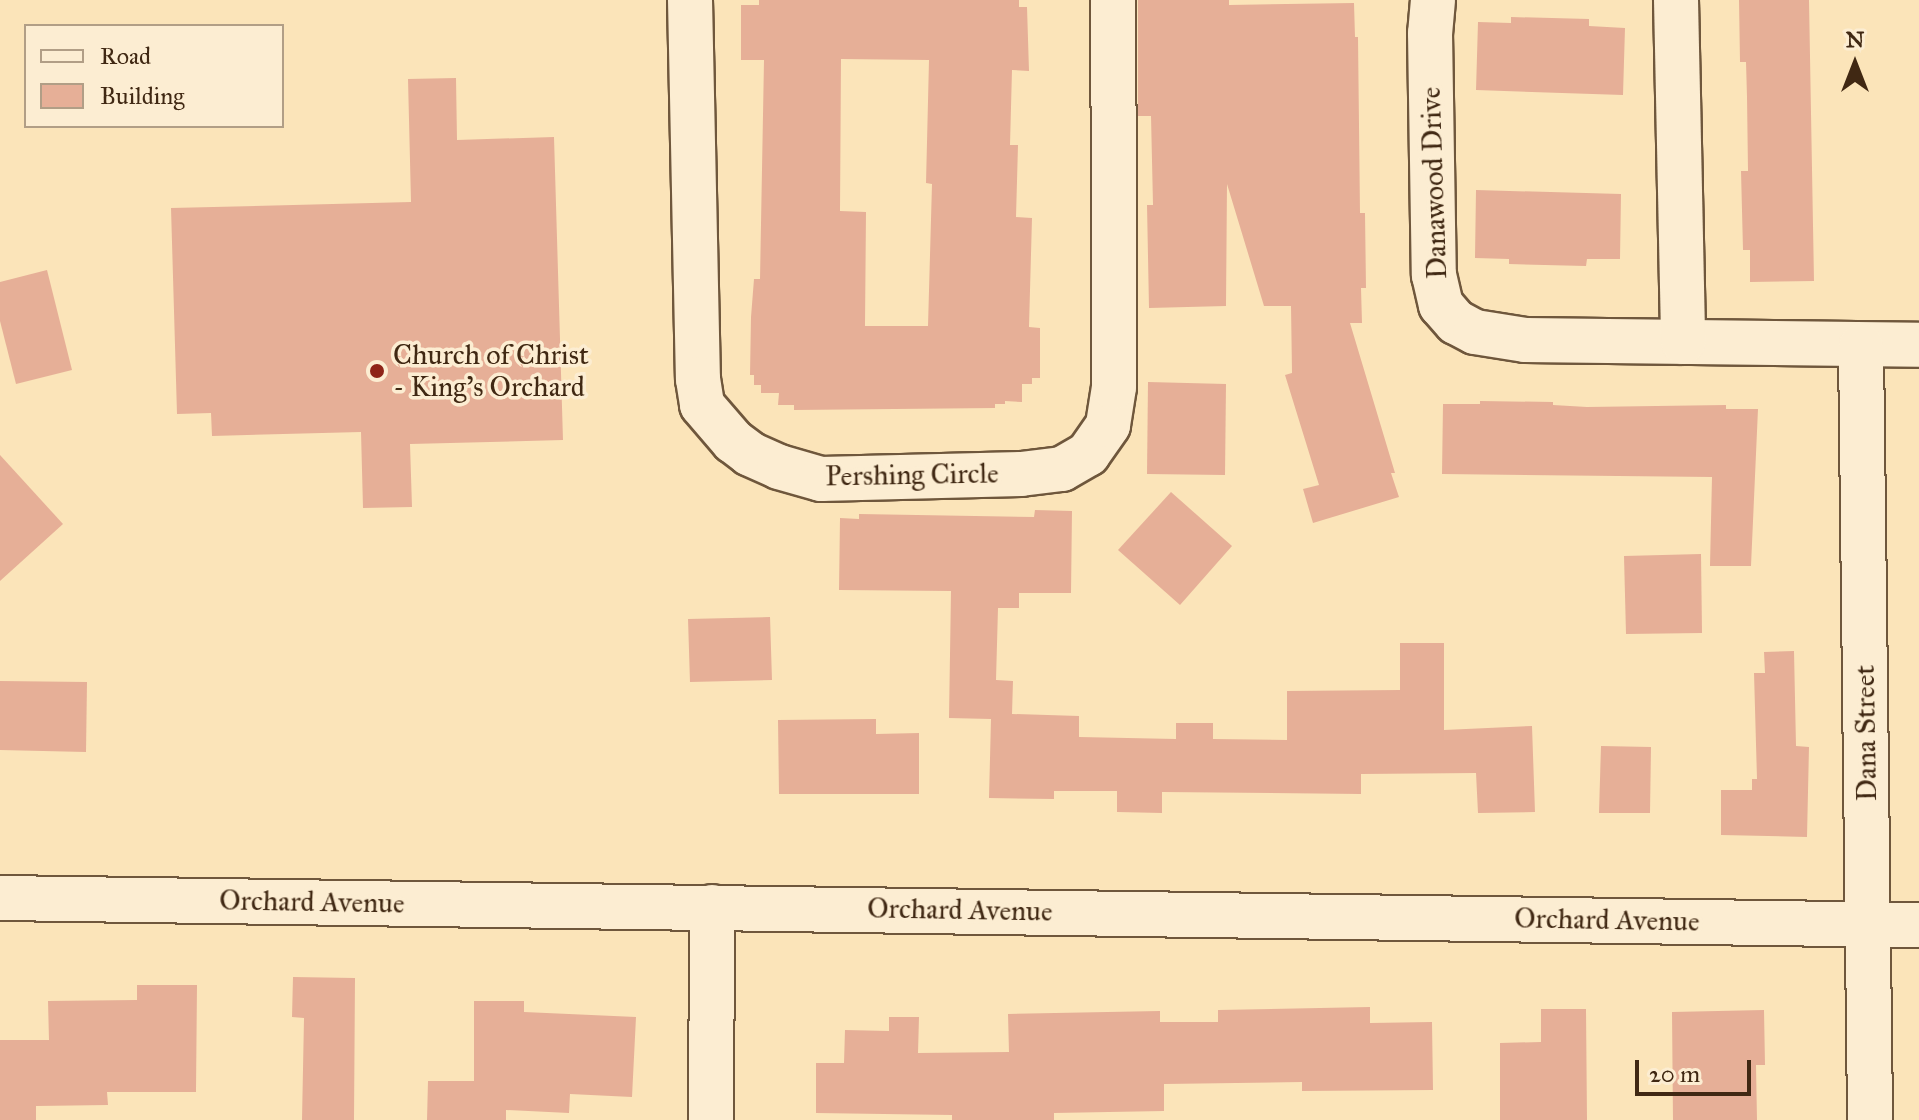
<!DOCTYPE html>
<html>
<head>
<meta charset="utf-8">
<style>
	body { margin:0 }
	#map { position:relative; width:1919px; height:1120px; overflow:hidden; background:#fbe4b9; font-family:"IM FELL Great Primer",serif }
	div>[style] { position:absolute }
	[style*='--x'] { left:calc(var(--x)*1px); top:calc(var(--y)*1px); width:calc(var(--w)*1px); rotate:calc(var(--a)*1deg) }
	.building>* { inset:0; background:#e6af97 }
	.roads { filter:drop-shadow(2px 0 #6f573c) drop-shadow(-2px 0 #6f573c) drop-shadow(0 2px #6f573c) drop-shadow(0 -2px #6f573c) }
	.minor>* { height:44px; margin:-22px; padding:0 22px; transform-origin:22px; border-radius:22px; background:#fcedd2 }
	.tertiary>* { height:44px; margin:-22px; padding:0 22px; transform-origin:22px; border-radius:22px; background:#fcedd2 }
	.dots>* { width:22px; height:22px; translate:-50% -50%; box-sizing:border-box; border:4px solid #fcedd2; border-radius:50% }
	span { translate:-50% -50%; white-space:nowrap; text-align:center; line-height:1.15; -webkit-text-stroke:7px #fcedd2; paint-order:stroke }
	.street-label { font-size:28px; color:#402813 }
	.poi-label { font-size:28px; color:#402813 }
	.left { translate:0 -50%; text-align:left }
	.legend { position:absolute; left:24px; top:24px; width:260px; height:104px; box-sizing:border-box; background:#fcedd2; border:2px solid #b19e86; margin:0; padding:10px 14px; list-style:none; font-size:24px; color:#402813 }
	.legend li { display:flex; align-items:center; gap:16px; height:40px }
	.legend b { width:40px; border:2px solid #b19e86 }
	.north { position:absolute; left:1815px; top:24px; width:80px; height:80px; -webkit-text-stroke:6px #fcedd2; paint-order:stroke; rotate:0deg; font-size:22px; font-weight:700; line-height:32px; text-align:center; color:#402813 }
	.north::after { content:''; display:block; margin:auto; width:28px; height:36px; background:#402813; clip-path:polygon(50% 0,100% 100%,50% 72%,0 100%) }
	.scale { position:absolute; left:1635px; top:1060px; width:116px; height:36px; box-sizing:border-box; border:4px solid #402813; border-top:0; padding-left:10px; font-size:24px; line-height:28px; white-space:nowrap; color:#402813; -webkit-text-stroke:6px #fcedd2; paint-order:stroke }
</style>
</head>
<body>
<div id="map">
	<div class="building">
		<div style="clip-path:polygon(evenodd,759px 0,1019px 0,1019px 7px,1027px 7px,1029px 71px,1012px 70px,1010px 145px,1018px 145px,1016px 217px,1032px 218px,1029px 327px,1040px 328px,1040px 378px,1032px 378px,1032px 384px,1022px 384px,1022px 402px,1005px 401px,1005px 404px,995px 404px,995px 408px,794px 410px,794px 405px,778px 405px,779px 393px,761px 393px,761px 385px,754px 385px,754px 375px,750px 375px,751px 317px,754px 279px,760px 279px,764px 60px,741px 60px,741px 5px,759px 5px,759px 0,841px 59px,929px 60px,926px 183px,932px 184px,928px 326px,865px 326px,866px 212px,840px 211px,841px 59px)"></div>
		<div style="clip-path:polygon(1138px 0,1229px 0,1229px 5px,1354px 3px,1355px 37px,1358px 37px,1360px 213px,1365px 213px,1366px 288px,1361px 288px,1362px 323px,1350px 323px,1395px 473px,1391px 473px,1399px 497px,1313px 523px,1303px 489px,1319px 485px,1285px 375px,1292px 373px,1291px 306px,1264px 306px,1227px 184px,1226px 306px,1149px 308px,1147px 205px,1153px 205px,1151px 116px,1138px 116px)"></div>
		<div style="clip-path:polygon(1739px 0,1809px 0,1814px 281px,1750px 282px,1750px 250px,1743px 250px,1741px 171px,1748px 171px,1747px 97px,1746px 62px,1740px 62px)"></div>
		<div style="clip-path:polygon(1511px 17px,1589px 19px,1589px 26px,1625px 28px,1623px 95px,1476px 90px,1478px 22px,1511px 23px)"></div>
		<div style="clip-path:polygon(456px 78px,457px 140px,554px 137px,563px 440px,410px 444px,412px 507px,363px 508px,361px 432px,212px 436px,211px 413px,177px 414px,171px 208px,411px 202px,408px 79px)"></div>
		<div style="clip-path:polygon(1476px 190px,1621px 194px,1620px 259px,1587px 259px,1586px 266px,1509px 264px,1509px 259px,1475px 258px)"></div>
		<div style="clip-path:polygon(47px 270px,72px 370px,16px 384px,0 321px,0 282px)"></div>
		<div style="clip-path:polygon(1148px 382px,1226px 384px,1225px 475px,1147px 474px)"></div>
		<div style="clip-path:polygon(1480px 401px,1553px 402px,1553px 405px,1587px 407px,1726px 405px,1726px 409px,1758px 409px,1751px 566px,1710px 566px,1712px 477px,1442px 474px,1443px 404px,1480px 404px)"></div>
		<div style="clip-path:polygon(0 455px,63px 524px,0 581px)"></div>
		<div style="clip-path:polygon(1171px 492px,1232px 546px,1180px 605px,1118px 550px)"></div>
		<div style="clip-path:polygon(1035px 510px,1072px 511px,1071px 593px,1019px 593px,1019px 608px,998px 608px,996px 680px,1013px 681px,1012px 714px,1079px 716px,1079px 737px,1176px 739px,1176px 723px,1213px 723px,1213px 739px,1287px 740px,1287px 691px,1400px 690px,1400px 643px,1444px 643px,1444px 730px,1532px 726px,1535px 812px,1478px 813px,1476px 773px,1361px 774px,1361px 794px,1162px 792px,1162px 813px,1117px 812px,1117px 791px,1054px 791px,1054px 799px,989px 798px,991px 719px,949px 718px,951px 591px,839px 590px,840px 518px,859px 519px,859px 514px,1034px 517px)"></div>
		<div style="clip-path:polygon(1701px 554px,1702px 633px,1626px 634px,1624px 556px)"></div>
		<div style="clip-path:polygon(770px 617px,772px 680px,690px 682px,688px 619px)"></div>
		<div style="clip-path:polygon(1794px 651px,1796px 746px,1809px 747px,1807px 837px,1721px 835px,1721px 790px,1752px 790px,1752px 779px,1757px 779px,1754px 673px,1765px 673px,1764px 652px)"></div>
		<div style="clip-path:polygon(0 681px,87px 682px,86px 752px,0 750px)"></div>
		<div style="clip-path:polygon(876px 719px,876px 734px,919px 733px,919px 794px,779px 794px,778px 720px)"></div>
		<div style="clip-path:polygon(1601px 746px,1651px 747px,1650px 813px,1599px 813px)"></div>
		<div style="clip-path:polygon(293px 977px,355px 978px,354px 1120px,302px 1120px,304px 1018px,292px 1017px)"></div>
		<div style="clip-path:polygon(137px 985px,197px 985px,196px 1092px,107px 1092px,108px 1105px,36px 1106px,36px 1120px,0 1120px,0 1040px,49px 1040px,48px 1001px,137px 1000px)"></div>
		<div style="clip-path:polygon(474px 1001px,524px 1001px,524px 1012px,636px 1017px,632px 1097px,570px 1094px,569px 1113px,506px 1110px,506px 1120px,427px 1120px,428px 1081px,474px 1081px)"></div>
		<div style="clip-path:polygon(1370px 1007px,1370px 1023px,1432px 1022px,1433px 1090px,1302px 1091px,1302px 1082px,1164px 1084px,1164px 1111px,1054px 1113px,1054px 1120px,952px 1120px,952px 1115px,816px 1113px,816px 1063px,844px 1063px,845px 1030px,889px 1031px,889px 1017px,919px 1017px,918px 1053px,1009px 1052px,1008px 1014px,1160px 1011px,1160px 1022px,1218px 1022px,1218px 1010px)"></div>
		<div style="clip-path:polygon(1541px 1009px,1586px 1009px,1587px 1120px,1500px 1120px,1500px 1043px,1541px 1042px)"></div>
		<div style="clip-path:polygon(1764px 1010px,1765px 1065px,1756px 1065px,1757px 1120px,1673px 1120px,1672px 1012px)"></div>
	</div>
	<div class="roads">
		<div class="minor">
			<div style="--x:690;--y:0;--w:379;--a:88.8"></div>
			<div style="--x:698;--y:379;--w:26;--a:81"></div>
			<div style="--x:702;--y:405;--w:48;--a:49.3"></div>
			<div style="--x:733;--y:441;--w:21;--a:37"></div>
			<div style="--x:750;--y:454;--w:32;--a:24"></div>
			<div style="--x:779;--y:467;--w:44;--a:15.9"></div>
			<div style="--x:821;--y:479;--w:200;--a:-1.4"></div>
			<div style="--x:1021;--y:474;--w:41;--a:-7"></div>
			<div style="--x:1062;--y:469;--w:30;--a:-30"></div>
			<div style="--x:1088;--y:454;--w:35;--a:-55"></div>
			<div style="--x:1108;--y:425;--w:38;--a:-81"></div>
			<div style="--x:1114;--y:387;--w:387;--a:-90.1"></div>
			<div style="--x:1433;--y:0;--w:33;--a:95"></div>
			<div style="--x:1430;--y:33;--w:242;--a:89.1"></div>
			<div style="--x:1434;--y:275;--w:31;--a:77"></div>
			<div style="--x:1441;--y:305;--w:23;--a:49"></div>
			<div style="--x:1456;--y:322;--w:21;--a:28"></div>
			<div style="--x:1475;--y:332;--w:51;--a:9.1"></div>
			<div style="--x:1525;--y:340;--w:394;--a:0.7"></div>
			<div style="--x:1676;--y:0;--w:342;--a:88.8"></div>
			<div style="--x:1861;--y:346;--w:774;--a:89.33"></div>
			<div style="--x:711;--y:1120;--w:213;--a:-89.7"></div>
		</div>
		<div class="tertiary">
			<div style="--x:0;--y:898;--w:1919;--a:0.81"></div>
		</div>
	</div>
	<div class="dots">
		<div style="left:377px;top:371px;background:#8f2418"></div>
	</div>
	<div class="street-label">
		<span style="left:1434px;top:183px;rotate:-92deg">Danawood Drive</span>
		<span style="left:912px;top:475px;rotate:-1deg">Pershing Circle</span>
		<span style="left:1866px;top:733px;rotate:-91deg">Dana Street</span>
		<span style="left:312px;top:902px;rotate:1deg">Orchard Avenue</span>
		<span style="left:960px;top:910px;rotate:1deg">Orchard Avenue</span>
		<span style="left:1607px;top:920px;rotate:1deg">Orchard Avenue</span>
	</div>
	<div class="poi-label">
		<span class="left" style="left:393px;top:371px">Church of Christ<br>- King's Orchard</span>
	</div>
	<ul class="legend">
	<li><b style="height:10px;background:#fcedd2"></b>Road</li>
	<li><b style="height:22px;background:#e6af97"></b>Building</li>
	</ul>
	<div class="north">N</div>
	<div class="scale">20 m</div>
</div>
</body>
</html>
